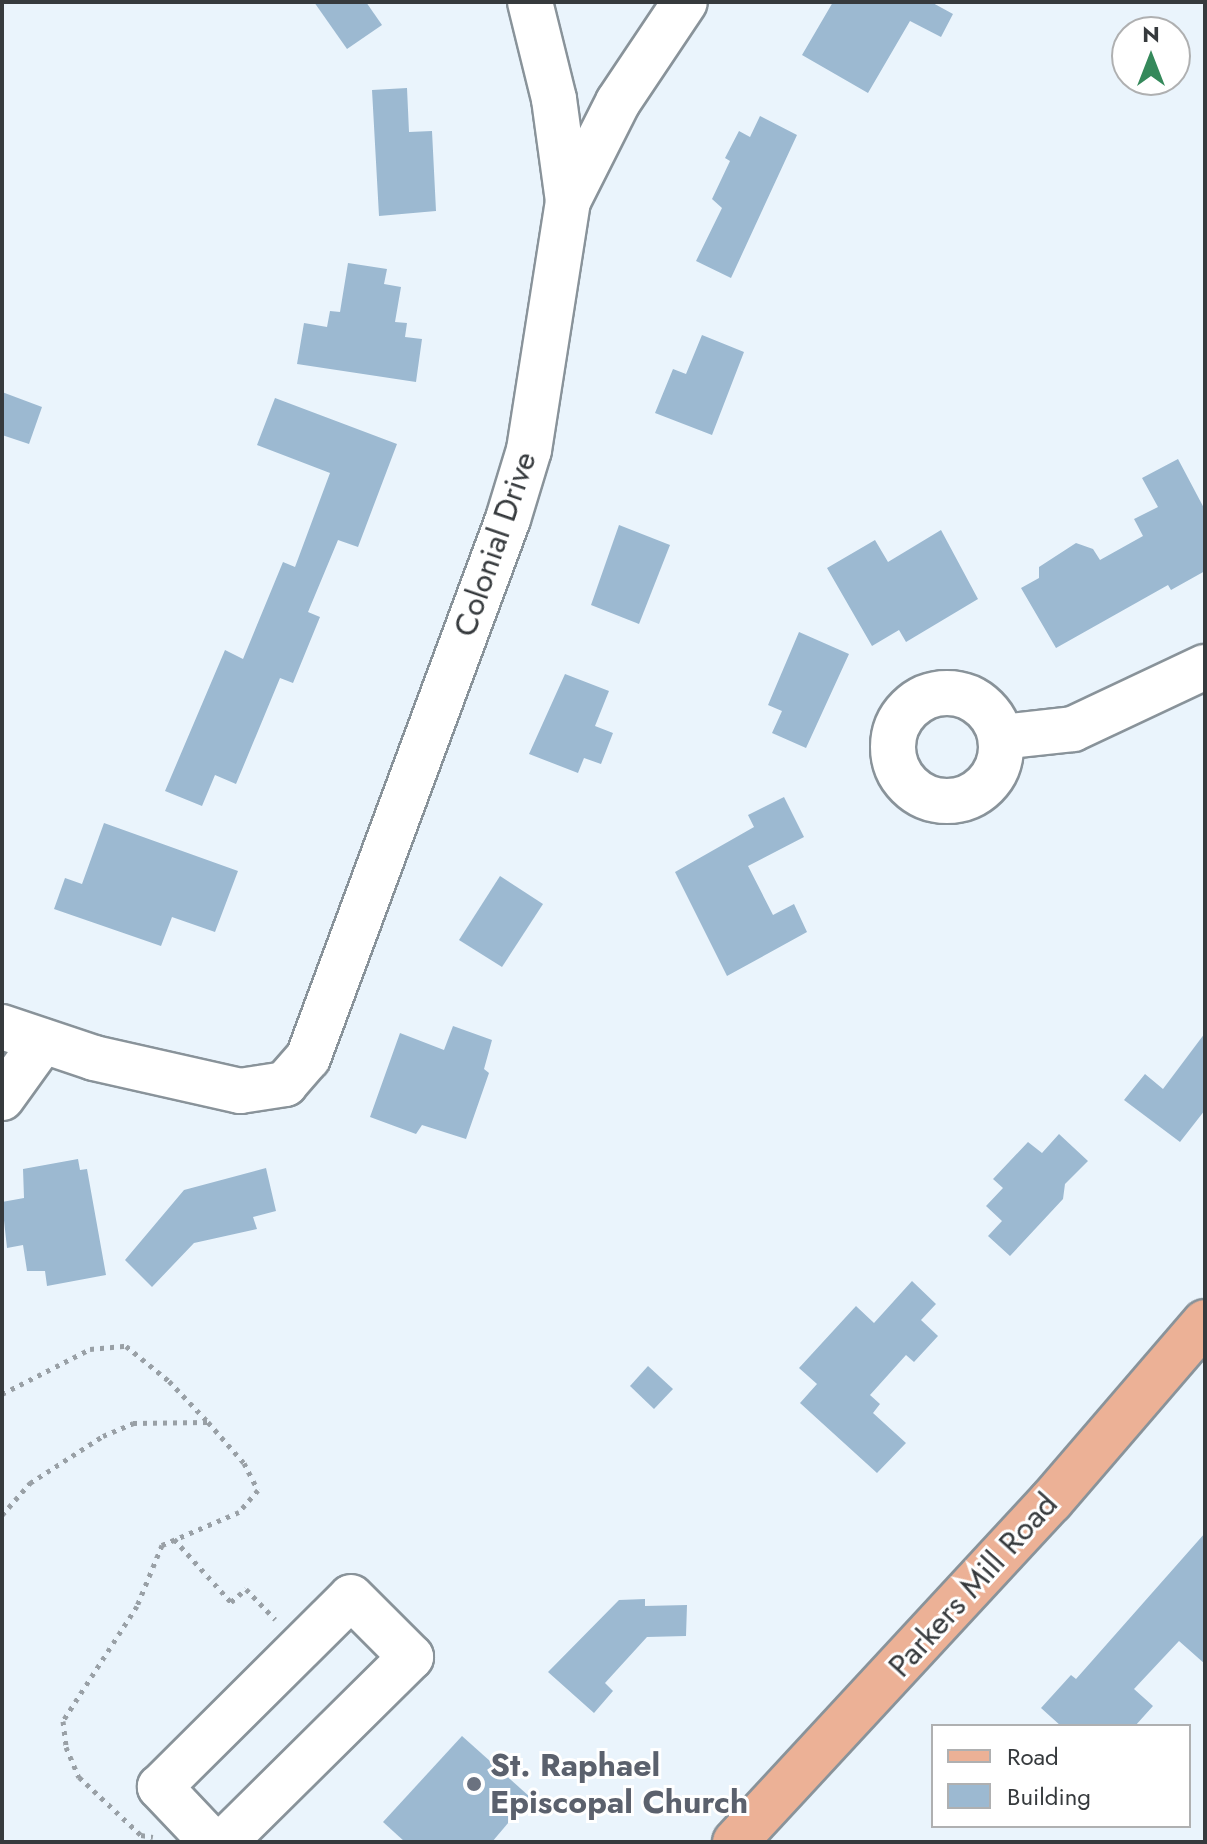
<!DOCTYPE html>
<html>
<head>
<meta charset="utf-8">
<style>
	body { margin:0 }
	#map { position:relative; width:1207px; height:1844px; overflow:hidden; background:#eaf4fc; font-family:Jost,sans-serif }
	div>[style] { position:absolute }
	[style*='--x'] { left:calc(var(--x)*1px); top:calc(var(--y)*1px); width:calc(var(--w)*1px); rotate:calc(var(--a)*1deg) }
	.building>* { inset:0; background:#9cb9d1 }
	.path>* { height:5px; margin-top:-2.5px; transform-origin:0; background:repeating-linear-gradient(90deg,#99a0a6 0 4px,transparent 0 10px) }
	.roads { filter:drop-shadow(2px 0 #89939a) drop-shadow(-2px 0 #89939a) drop-shadow(0 2px #89939a) drop-shadow(0 -2px #89939a) }
	.minor>* { height:44px; margin:-22px; padding:0 22px; transform-origin:22px; border-radius:22px; background:#fff }
	.minor>.ring { margin:-22px; padding:0; box-sizing:content-box; background:none; border:44px solid #fff; border-radius:50% }
	.major>* { height:44px; margin:-22px; padding:0 22px; transform-origin:22px; border-radius:22px; background:#ecb196 }
	.dots>* { width:22px; height:22px; translate:-50% -50%; box-sizing:border-box; border:4px solid #fff; border-radius:50% }
	span { translate:-50% -50%; white-space:nowrap; text-align:center; line-height:1.15; -webkit-text-stroke:6px #fff; paint-order:stroke }
	.street-label { font-size:32px; color:#363a3d }
	.worship-label { font-size:32px; color:#5b616d; font-weight:700 }
	.left { translate:0 -50%; text-align:left }
	.frame { position:absolute; inset:0; border:4px solid #363a3d; pointer-events:none }
	.legend { position:absolute; left:931px; top:1724px; width:260px; height:104px; box-sizing:border-box; background:#fff; border:2px solid #afb0b1; margin:0; padding:10px 14px; list-style:none; font-size:24px; color:#363a3d }
	.legend li { display:flex; align-items:center; gap:16px; height:40px }
	.legend b { width:40px; border:2px solid #afb0b1 }
	.north { position:absolute; left:1111px; top:16px; width:80px; height:80px; box-sizing:border-box; background:#fff; border:2px solid #afb0b1; border-radius:50%; rotate:0deg; font-size:22px; font-weight:700; line-height:32px; text-align:center; color:#363a3d }
	.north::after { content:''; display:block; margin:auto; width:28px; height:36px; background:#35895b; clip-path:polygon(50% 0,100% 100%,50% 72%,0 100%) }
</style>
</head>
<body>
<div id="map">
	<div class="building">
		<div style="clip-path:polygon(314px 2px,366px 2px,382px 25px,347px 49px)"></div>
		<div style="clip-path:polygon(833px 2px,931px 2px,953px 14px,941px 37px,910px 21px,868px 93px,802px 55px)"></div>
		<div style="clip-path:polygon(407px 88px,409px 132px,432px 131px,436px 211px,379px 216px,372px 90px)"></div>
		<div style="clip-path:polygon(760px 116px,797px 135px,731px 278px,696px 261px,722px 208px,712px 199px,730px 161px,725px 158px,739px 131px,750px 137px)"></div>
		<div style="clip-path:polygon(348px 263px,387px 269px,384px 284px,401px 287px,395px 322px,407px 323px,405px 337px,422px 339px,416px 382px,297px 364px,304px 323px,327px 327px,330px 311px,340px 312px)"></div>
		<div style="clip-path:polygon(702px 335px,744px 352px,712px 435px,655px 413px,673px 369px,686px 374px)"></div>
		<div style="clip-path:polygon(2px 392px,42px 407px,29px 444px,2px 435px)"></div>
		<div style="clip-path:polygon(275px 398px,397px 444px,358px 547px,338px 540px,308px 612px,320px 617px,293px 683px,280px 678px,236px 784px,215px 775px,202px 806px,165px 791px,225px 650px,243px 659px,283px 562px,295px 567px,330px 473px,257px 445px)"></div>
		<div style="clip-path:polygon(1178px 459px,1205px 510px,1205px 571px,1171px 590px,1168px 585px,1056px 648px,1021px 588px,1039px 578px,1039px 567px,1076px 543px,1093px 549px,1100px 560px,1143px 536px,1134px 519px,1158px 507px,1142px 478px)"></div>
		<div style="clip-path:polygon(619px 525px,670px 545px,639px 624px,591px 605px)"></div>
		<div style="clip-path:polygon(941px 530px,978px 599px,906px 642px,899px 630px,872px 646px,827px 568px,875px 540px,888px 562px)"></div>
		<div style="clip-path:polygon(799px 632px,849px 654px,806px 748px,772px 733px,782px 711px,768px 705px)"></div>
		<div style="clip-path:polygon(565px 674px,609px 691px,595px 726px,613px 733px,601px 764px,584px 758px,578px 773px,529px 754px)"></div>
		<div style="clip-path:polygon(784px 797px,804px 837px,748px 866px,773px 915px,794px 904px,807px 932px,727px 976px,675px 872px,754px 827px,748px 815px)"></div>
		<div style="clip-path:polygon(104px 823px,238px 871px,215px 932px,172px 917px,161px 946px,54px 909px,65px 878px,82px 884px)"></div>
		<div style="clip-path:polygon(500px 876px,543px 904px,502px 967px,459px 940px)"></div>
		<div style="clip-path:polygon(453px 1026px,492px 1040px,484px 1069px,489px 1073px,466px 1139px,422px 1125px,416px 1134px,370px 1117px,400px 1033px,444px 1050px)"></div>
		<div style="clip-path:polygon(1205px 1033px,1205px 1110px,1180px 1142px,1124px 1100px,1145px 1074px,1163px 1089px)"></div>
		<div style="clip-path:polygon(1059px 1134px,1088px 1161px,1065px 1184px,1063px 1199px,1010px 1256px,988px 1236px,1002px 1221px,986px 1206px,1003px 1188px,993px 1179px,1028px 1142px,1042px 1153px)"></div>
		<div style="clip-path:polygon(78px 1159px,80px 1170px,87px 1169px,106px 1275px,47px 1286px,45px 1271px,27px 1271px,23px 1245px,7px 1248px,2px 1202px,24px 1198px,23px 1169px)"></div>
		<div style="clip-path:polygon(266px 1168px,276px 1211px,253px 1217px,257px 1229px,194px 1243px,152px 1287px,125px 1260px,184px 1190px)"></div>
		<div style="clip-path:polygon(912px 1281px,936px 1304px,921px 1320px,938px 1336px,914px 1362px,906px 1355px,870px 1395px,880px 1404px,873px 1413px,906px 1443px,877px 1473px,800px 1403px,817px 1384px,799px 1368px,856px 1306px,874px 1323px)"></div>
		<div style="clip-path:polygon(648px 1366px,673px 1389px,654px 1409px,630px 1386px)"></div>
		<div style="clip-path:polygon(1205px 1533px,1205px 1664px,1179px 1641px,1134px 1689px,1153px 1706px,1135px 1726px,1061px 1726px,1041px 1708px,1071px 1675px,1076px 1679px)"></div>
		<div style="clip-path:polygon(645px 1599px,645px 1606px,687px 1605px,686px 1636px,647px 1637px,605px 1683px,613px 1691px,594px 1713px,548px 1672px,619px 1600px)"></div>
		<div style="clip-path:polygon(462px 1736px,530px 1797px,492px 1842px,405px 1842px,383px 1822px)"></div>
	</div>
	<div class="path">
		<div style="--x:2;--y:1394;--w:99;--a:-27.1"></div>
		<div style="--x:90;--y:1349;--w:36;--a:-5"></div>
		<div style="--x:126;--y:1346;--w:55;--a:39.1"></div>
		<div style="--x:169;--y:1381;--w:57;--a:46.4"></div>
		<div style="--x:208;--y:1422;--w:55;--a:48.7"></div>
		<div style="--x:244;--y:1463;--w:30;--a:63"></div>
		<div style="--x:258;--y:1490;--w:29;--a:131"></div>
		<div style="--x:239;--y:1512;--w:84;--a:156.8"></div>
		<div style="--x:162;--y:1545;--w:66;--a:112.3"></div>
		<div style="--x:137;--y:1606;--w:137;--a:122.8"></div>
		<div style="--x:63;--y:1721;--w:26;--a:83"></div>
		<div style="--x:66;--y:1747;--w:33;--a:67"></div>
		<div style="--x:79;--y:1777;--w:85;--a:43.1"></div>
		<div style="--x:141;--y:1835;--w:12;--a:9"></div>
		<div style="--x:2;--y:1515;--w:43;--a:-48.8"></div>
		<div style="--x:30;--y:1483;--w:87;--a:-32.8"></div>
		<div style="--x:103;--y:1436;--w:33;--a:-23"></div>
		<div style="--x:133;--y:1423;--w:74;--a:-0.8"></div>
		<div style="--x:174;--y:1539;--w:85;--a:47.9"></div>
		<div style="--x:231;--y:1602;--w:20;--a:-41"></div>
		<div style="--x:246;--y:1589;--w:42;--a:46"></div>
	</div>
	<div class="roads">
		<div class="minor">
			<div style="--x:530;--y:2;--w:100;--a:76.1"></div>
			<div style="--x:554;--y:99;--w:103;--a:82.2"></div>
			<div class="ring" style="left:893px;top:693px;width:64px;height:64px"></div>
			<div style="--x:1001;--y:737;--w:72;--a:-6.3"></div>
			<div style="--x:1073;--y:729;--w:146;--a:-25.2"></div>
			<div style="--x:2;--y:1027;--w:97;--a:18.6"></div>
			<div style="--x:94;--y:1058;--w:150;--a:12.7"></div>
			<div style="--x:240;--y:1091;--w:46;--a:-8.8"></div>
			<div style="--x:285;--y:1084;--w:35;--a:-49"></div>
			<div style="--x:308;--y:1058;--w:575;--a:-69.64"></div>
			<div style="--x:508;--y:519;--w:72;--a:-73.1"></div>
			<div style="--x:529;--y:450;--w:252;--a:-81.1"></div>
			<div style="--x:568;--y:201;--w:111;--a:-63.2"></div>
			<div style="--x:618;--y:102;--w:120;--a:-56.2"></div>
			<div style="--x:2;--y:1098;--w:70;--a:-54.3"></div>
			<div style="--x:212;--y:1842;--w:76;--a:-133.4"></div>
			<div style="--x:160;--y:1787;--w:269;--a:-44.8"></div>
			<div style="--x:351;--y:1597;--w:85;--a:45"></div>
			<div style="--x:411;--y:1657;--w:263;--a:135.3"></div>
		</div>
		<div class="major">
			<div style="--x:735;--y:1842;--w:465;--a:-47.2"></div>
			<div style="--x:1051;--y:1501;--w:236;--a:-49.3"></div>
		</div>
	</div>
	<div class="dots">
		<div style="left:474px;top:1784px;background:#6b7280"></div>
	</div>
	<div class="street-label">
		<span style="left:495px;top:544px;rotate:-71deg">Colonial Drive</span>
		<span style="left:973px;top:1585px;rotate:-48deg">Parkers Mill Road</span>
	</div>
	<div class="worship-label">
		<span class="left" style="left:490px;top:1784px">St. Raphael<br>Episcopal Church</span>
	</div>
	<div class="frame"></div>
	<ul class="legend">
	<li><b style="height:10px;background:#ecb196"></b>Road</li>
	<li><b style="height:22px;background:#9cb9d1"></b>Building</li>
	</ul>
	<div class="north">N</div>
</div>
</body>
</html>
